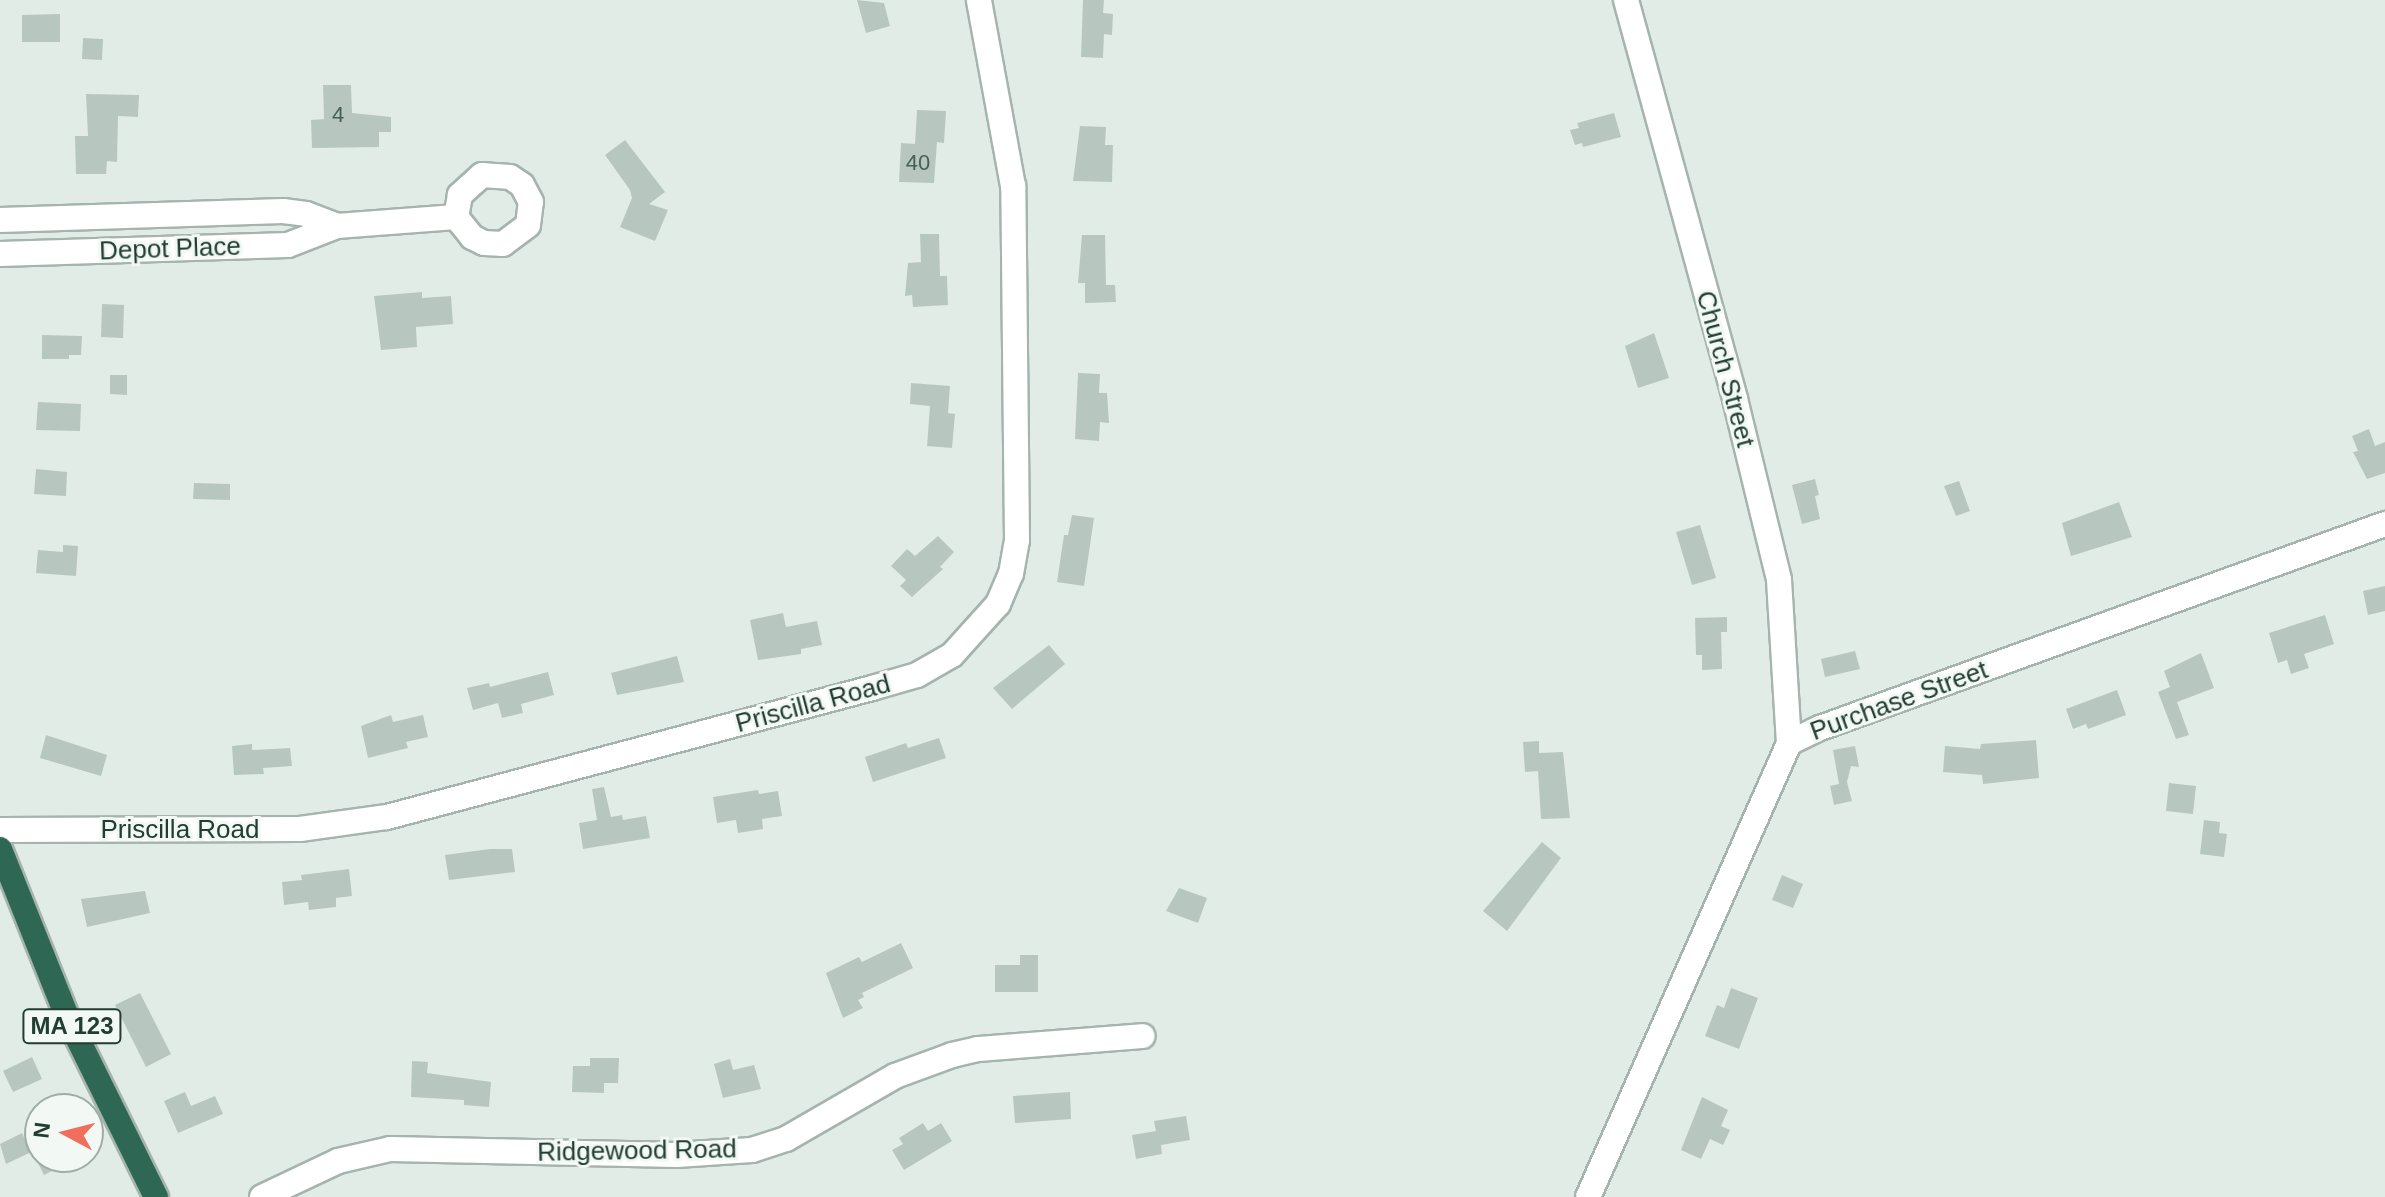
<!DOCTYPE html>
<html>
<head>
<meta charset="utf-8">
<style>
	body { margin:0 }
	#map { position:relative; width:2385px; height:1197px; overflow:hidden; background:#e2ece6; font-family:Arial,sans-serif }
	div>[style] { position:absolute }
	[style*='--x'] { left:calc(var(--x)*1px); top:calc(var(--y)*1px); width:calc(var(--w)*1px); rotate:calc(var(--a)*1deg) }
	.building>* { inset:0; background:#b7c7bf }
	.roads { filter:drop-shadow(2px 0 #a5b4ac) drop-shadow(-2px 0 #a5b4ac) drop-shadow(0 2px #a5b4ac) drop-shadow(0 -2px #a5b4ac) }
	.minor>* { height:24px; margin:-12px; padding:0 12px; transform-origin:12px; border-radius:12px; background:#fff }
	.highway>* { height:24px; margin:-12px; padding:0 12px; transform-origin:12px; border-radius:12px; background:#2e6855 }
	span { translate:-50% -50%; white-space:nowrap; text-align:center; line-height:1.15; -webkit-text-stroke:6px #f2f8f4; paint-order:stroke }
	.number-label { font-size:22px; color:#476055 }
	.number-label span { -webkit-text-stroke-width:0 }
	.shield-label span { padding:2px 6px; background:#f2f8f4; border:2px solid; border-radius:6px; -webkit-text-stroke-width:0 }
	.shield-label { font-size:24px; color:#223d32; font-weight:700 }
	.street-label { font-size:26px; color:#223d32 }
	.north { position:absolute; left:24px; top:1093px; width:80px; height:80px; box-sizing:border-box; background:#f2f8f4; border:2px solid #9fada6; border-radius:50%; rotate:277deg; font-size:22px; font-weight:700; line-height:32px; text-align:center; color:#223d32 }
	.north::after { content:''; display:block; margin:auto; width:28px; height:36px; background:#f06e5b; clip-path:polygon(50% 0,100% 100%,50% 72%,0 100%) }
</style>
</head>
<body>
<div id="map">
	<div class="building">
		<div style="clip-path:polygon(857px 0,884px 3px,890px 26px,866px 33px)"></div>
		<div style="clip-path:polygon(1083px 0,1104px 0,1103px 13px,1113px 14px,1112px 35px,1104px 34px,1103px 58px,1081px 57px)"></div>
		<div style="clip-path:polygon(60px 14px,60px 42px,22px 42px,22px 15px)"></div>
		<div style="clip-path:polygon(83px 38px,103px 39px,102px 60px,82px 59px)"></div>
		<div style="clip-path:polygon(323px 85px,351px 85px,352px 113px,391px 117px,391px 132px,379px 132px,379px 147px,312px 148px,311px 120px,324px 119px)"></div>
		<div style="clip-path:polygon(86px 94px,139px 95px,138px 117px,118px 116px,117px 162px,107px 161px,106px 174px,76px 174px,75px 136px,88px 136px)"></div>
		<div style="clip-path:polygon(917px 110px,946px 111px,944px 143px,937px 142px,934px 183px,899px 182px,901px 143px,915px 144px)"></div>
		<div style="clip-path:polygon(1614px 113px,1621px 137px,1583px 147px,1582px 143px,1575px 145px,1570px 130px,1579px 128px,1577px 123px)"></div>
		<div style="clip-path:polygon(1080px 126px,1106px 127px,1105px 145px,1113px 145px,1112px 182px,1073px 181px)"></div>
		<div style="clip-path:polygon(625px 140px,665px 192px,649px 204px,668px 210px,655px 241px,620px 227px,632px 198px,630px 190px,605px 155px)"></div>
		<div style="clip-path:polygon(920px 234px,939px 234px,940px 276px,947px 276px,948px 305px,913px 307px,912px 295px,905px 296px,908px 263px,921px 262px)"></div>
		<div style="clip-path:polygon(1082px 235px,1105px 235px,1106px 285px,1115px 285px,1116px 302px,1085px 303px,1085px 283px,1078px 283px)"></div>
		<div style="clip-path:polygon(422px 292px,422px 298px,451px 296px,453px 324px,416px 327px,417px 347px,381px 350px,374px 296px)"></div>
		<div style="clip-path:polygon(102px 304px,124px 305px,123px 338px,101px 337px)"></div>
		<div style="clip-path:polygon(1654px 333px,1669px 378px,1638px 388px,1625px 346px)"></div>
		<div style="clip-path:polygon(42px 335px,82px 336px,81px 355px,69px 355px,69px 359px,42px 359px)"></div>
		<div style="clip-path:polygon(1078px 373px,1100px 374px,1099px 393px,1107px 393px,1109px 423px,1100px 422px,1099px 441px,1075px 439px)"></div>
		<div style="clip-path:polygon(110px 375px,127px 375px,127px 395px,110px 394px)"></div>
		<div style="clip-path:polygon(911px 383px,950px 386px,948px 413px,955px 414px,952px 448px,927px 446px,930px 406px,910px 404px)"></div>
		<div style="clip-path:polygon(38px 402px,81px 404px,80px 431px,36px 430px)"></div>
		<div style="clip-path:polygon(2369px 429px,2375px 446px,2385px 442px,2385px 473px,2367px 479px,2353px 452px,2358px 451px,2352px 436px)"></div>
		<div style="clip-path:polygon(36px 469px,67px 472px,66px 496px,34px 494px)"></div>
		<div style="clip-path:polygon(1815px 479px,1819px 495px,1815px 496px,1820px 519px,1802px 524px,1792px 485px)"></div>
		<div style="clip-path:polygon(1959px 481px,1970px 511px,1956px 516px,1944px 486px)"></div>
		<div style="clip-path:polygon(194px 483px,230px 484px,230px 500px,193px 499px)"></div>
		<div style="clip-path:polygon(2119px 502px,2132px 537px,2071px 556px,2062px 523px)"></div>
		<div style="clip-path:polygon(1072px 515px,1094px 518px,1084px 586px,1057px 582px,1064px 535px,1068px 535px)"></div>
		<div style="clip-path:polygon(1700px 525px,1716px 578px,1692px 585px,1676px 532px)"></div>
		<div style="clip-path:polygon(938px 536px,954px 552px,940px 567px,943px 569px,912px 597px,900px 586px,906px 580px,891px 566px,907px 549px,915px 556px)"></div>
		<div style="clip-path:polygon(63px 545px,78px 546px,76px 576px,36px 573px,38px 550px,63px 552px)"></div>
		<div style="clip-path:polygon(2385px 586px,2385px 611px,2368px 615px,2363px 591px)"></div>
		<div style="clip-path:polygon(783px 613px,786px 627px,817px 621px,822px 645px,801px 649px,801px 654px,758px 660px,750px 620px)"></div>
		<div style="clip-path:polygon(2325px 615px,2334px 644px,2304px 654px,2309px 668px,2291px 674px,2287px 660px,2278px 663px,2269px 633px)"></div>
		<div style="clip-path:polygon(1727px 617px,1727px 632px,1721px 632px,1722px 669px,1702px 670px,1702px 655px,1696px 655px,1695px 618px)"></div>
		<div style="clip-path:polygon(1049px 645px,1065px 664px,1012px 709px,993px 688px)"></div>
		<div style="clip-path:polygon(1855px 651px,1860px 669px,1825px 677px,1821px 659px)"></div>
		<div style="clip-path:polygon(2201px 653px,2214px 688px,2177px 702px,2189px 735px,2176px 739px,2158px 692px,2170px 687px,2164px 671px)"></div>
		<div style="clip-path:polygon(677px 656px,684px 682px,617px 695px,611px 673px)"></div>
		<div style="clip-path:polygon(548px 672px,554px 695px,521px 704px,523px 713px,502px 718px,498px 703px,473px 710px,467px 688px,489px 683px,490px 687px)"></div>
		<div style="clip-path:polygon(2117px 690px,2126px 715px,2088px 729px,2086px 724px,2073px 729px,2066px 709px)"></div>
		<div style="clip-path:polygon(391px 715px,393px 722px,423px 715px,428px 737px,406px 742px,408px 748px,368px 758px,361px 726px)"></div>
		<div style="clip-path:polygon(46px 735px,107px 755px,101px 776px,40px 758px)"></div>
		<div style="clip-path:polygon(939px 738px,946px 758px,873px 782px,865px 757px,906px 743px,908px 748px)"></div>
		<div style="clip-path:polygon(2036px 740px,2039px 778px,1983px 784px,1982px 775px,1943px 772px,1945px 746px,1980px 749px,1981px 744px)"></div>
		<div style="clip-path:polygon(1539px 741px,1539px 753px,1563px 752px,1570px 818px,1541px 819px,1538px 771px,1525px 772px,1523px 742px)"></div>
		<div style="clip-path:polygon(252px 744px,252px 750px,290px 748px,292px 766px,263px 768px,264px 774px,234px 775px,232px 746px)"></div>
		<div style="clip-path:polygon(1855px 746px,1859px 767px,1851px 766px,1847px 782px,1852px 801px,1834px 805px,1830px 786px,1839px 784px,1833px 750px)"></div>
		<div style="clip-path:polygon(2169px 783px,2196px 786px,2193px 814px,2166px 811px)"></div>
		<div style="clip-path:polygon(604px 787px,611px 817px,622px 815px,623px 820px,646px 816px,650px 838px,583px 849px,579px 823px,597px 820px,592px 789px)"></div>
		<div style="clip-path:polygon(758px 790px,759px 794px,778px 791px,782px 816px,762px 819px,763px 829px,738px 833px,736px 820px,717px 823px,713px 797px)"></div>
		<div style="clip-path:polygon(2204px 820px,2220px 822px,2219px 833px,2227px 834px,2224px 857px,2200px 854px)"></div>
		<div style="clip-path:polygon(1542px 842px,1561px 858px,1507px 931px,1483px 911px)"></div>
		<div style="clip-path:polygon(490px 849px,512px 849px,515px 872px,449px 880px,445px 855px)"></div>
		<div style="clip-path:polygon(349px 869px,352px 896px,336px 898px,336px 907px,309px 910px,308px 902px,284px 905px,282px 882px,302px 880px,301px 875px)"></div>
		<div style="clip-path:polygon(1782px 875px,1803px 884px,1793px 908px,1772px 900px)"></div>
		<div style="clip-path:polygon(1179px 888px,1207px 898px,1198px 923px,1166px 911px)"></div>
		<div style="clip-path:polygon(145px 891px,150px 913px,87px 927px,81px 899px)"></div>
		<div style="clip-path:polygon(901px 943px,913px 968px,862px 993px,864px 997px,858px 1000px,863px 1008px,843px 1018px,826px 973px,859px 957px,862px 962px)"></div>
		<div style="clip-path:polygon(1020px 955px,1038px 955px,1038px 992px,995px 992px,995px 965px,1020px 965px)"></div>
		<div style="clip-path:polygon(1731px 988px,1758px 998px,1739px 1049px,1705px 1036px,1717px 1005px,1724px 1008px)"></div>
		<div style="clip-path:polygon(140px 993px,171px 1054px,146px 1067px,115px 1005px)"></div>
		<div style="clip-path:polygon(32px 1057px,42px 1079px,13px 1092px,3px 1071px)"></div>
		<div style="clip-path:polygon(590px 1058px,619px 1058px,618px 1083px,604px 1083px,604px 1093px,572px 1092px,573px 1066px,590px 1066px)"></div>
		<div style="clip-path:polygon(730px 1059px,733px 1070px,754px 1065px,761px 1089px,723px 1098px,714px 1064px)"></div>
		<div style="clip-path:polygon(412px 1061px,428px 1062px,427px 1073px,491px 1082px,489px 1107px,464px 1105px,464px 1100px,411px 1097px)"></div>
		<div style="clip-path:polygon(185px 1092px,191px 1106px,215px 1096px,223px 1114px,178px 1133px,164px 1101px)"></div>
		<div style="clip-path:polygon(1070px 1092px,1071px 1119px,1015px 1123px,1013px 1096px)"></div>
		<div style="clip-path:polygon(1702px 1097px,1728px 1110px,1721px 1126px,1730px 1130px,1723px 1145px,1710px 1139px,1701px 1159px,1681px 1150px)"></div>
		<div style="clip-path:polygon(1186px 1116px,1190px 1140px,1161px 1145px,1162px 1154px,1136px 1159px,1132px 1135px,1156px 1131px,1154px 1121px)"></div>
		<div style="clip-path:polygon(923px 1123px,928px 1131px,941px 1123px,952px 1141px,904px 1170px,892px 1150px,903px 1144px,899px 1138px)"></div>
		<div style="clip-path:polygon(22px 1133px,31px 1152px,6px 1164px,0 1144px)"></div>
		<div style="clip-path:polygon(35px 1157px,79px 1157px,44px 1175px)"></div>
	</div>
	<div class="roads">
		<div class="minor">
			<div style="--x:1626;--y:0;--w:414;--a:74.7"></div>
			<div style="--x:1735;--y:399;--w:186;--a:76.3"></div>
			<div style="--x:1779;--y:580;--w:163;--a:86.5"></div>
			<div style="--x:0;--y:220;--w:283;--a:-1.8"></div>
			<div style="--x:283;--y:211;--w:23;--a:7"></div>
			<div style="--x:306;--y:214;--w:33;--a:21"></div>
			<div style="--x:0;--y:254;--w:288;--a:-1.8"></div>
			<div style="--x:288;--y:245;--w:53;--a:-21.2"></div>
			<div style="--x:337;--y:226;--w:119;--a:-4.3"></div>
			<div style="--x:456;--y:217;--w:26;--a:51"></div>
			<div style="--x:472;--y:237;--w:13;--a:27"></div>
			<div style="--x:484;--y:243;--w:19;--a:3"></div>
			<div style="--x:503;--y:244;--w:31;--a:-37"></div>
			<div style="--x:528;--y:225;--w:23;--a:-83"></div>
			<div style="--x:531;--y:202;--w:19;--a:-118"></div>
			<div style="--x:522;--y:185;--w:14;--a:-146"></div>
			<div style="--x:510;--y:177;--w:28;--a:-176"></div>
			<div style="--x:482;--y:175;--w:30;--a:138"></div>
			<div style="--x:460;--y:195;--w:22;--a:100"></div>
			<div style="--x:0;--y:830;--w:300;--a:-0.2"></div>
			<div style="--x:300;--y:829;--w:88;--a:-7.9"></div>
			<div style="--x:387;--y:817;--w:502;--a:-14.89"></div>
			<div style="--x:872;--y:688;--w:47;--a:-16.1"></div>
			<div style="--x:917;--y:675;--w:40;--a:-29.7"></div>
			<div style="--x:952;--y:655;--w:69;--a:-48"></div>
			<div style="--x:998;--y:604;--w:33;--a:-67"></div>
			<div style="--x:1011;--y:574;--w:35;--a:-80"></div>
			<div style="--x:1017;--y:540;--w:354;--a:-90.6"></div>
			<div style="--x:1013;--y:186;--w:189;--a:-100.4"></div>
			<div style="--x:262;--y:1197;--w:84;--a:-25.3"></div>
			<div style="--x:338;--y:1161;--w:53;--a:-13"></div>
			<div style="--x:390;--y:1149;--w:287;--a:1.2"></div>
			<div style="--x:677;--y:1155;--w:75;--a:-3.8"></div>
			<div style="--x:752;--y:1150;--w:36;--a:-18"></div>
			<div style="--x:786;--y:1139;--w:126;--a:-30"></div>
			<div style="--x:895;--y:1076;--w:61;--a:-20.2"></div>
			<div style="--x:952;--y:1055;--w:27;--a:-13"></div>
			<div style="--x:978;--y:1049;--w:165;--a:-4.5"></div>
			<div style="--x:1588;--y:1197;--w:497;--a:-66.1"></div>
			<div style="--x:1789;--y:743;--w:34;--a:-26"></div>
			<div style="--x:1820;--y:728;--w:601;--a:-19.85"></div>
		</div>
		<div class="highway">
			<div style="--x:0;--y:849;--w:183;--a:68.2"></div>
			<div style="--x:68;--y:1019;--w:199;--a:63.7"></div>
		</div>
	</div>
	<div class="number-label">
		<span style="left:338px;top:115px">4</span>
		<span style="left:918px;top:163px">40</span>
	</div>
	<div class="shield-label">
		<span style="left:72px;top:1026px">MA 123</span>
	</div>
	<div class="street-label">
		<span style="left:170px;top:249px;rotate:-2deg">Depot Place</span>
		<span style="left:1725px;top:369px;rotate:75deg">Church Street</span>
		<span style="left:1899px;top:701px;rotate:-20deg">Purchase Street</span>
		<span style="left:813px;top:704px;rotate:-15deg">Priscilla Road</span>
		<span style="left:180px;top:830px">Priscilla Road</span>
		<span style="left:637px;top:1151px;rotate:-1deg">Ridgewood Road</span>
	</div>
	<div class="north">N</div>
</div>
</body>
</html>
